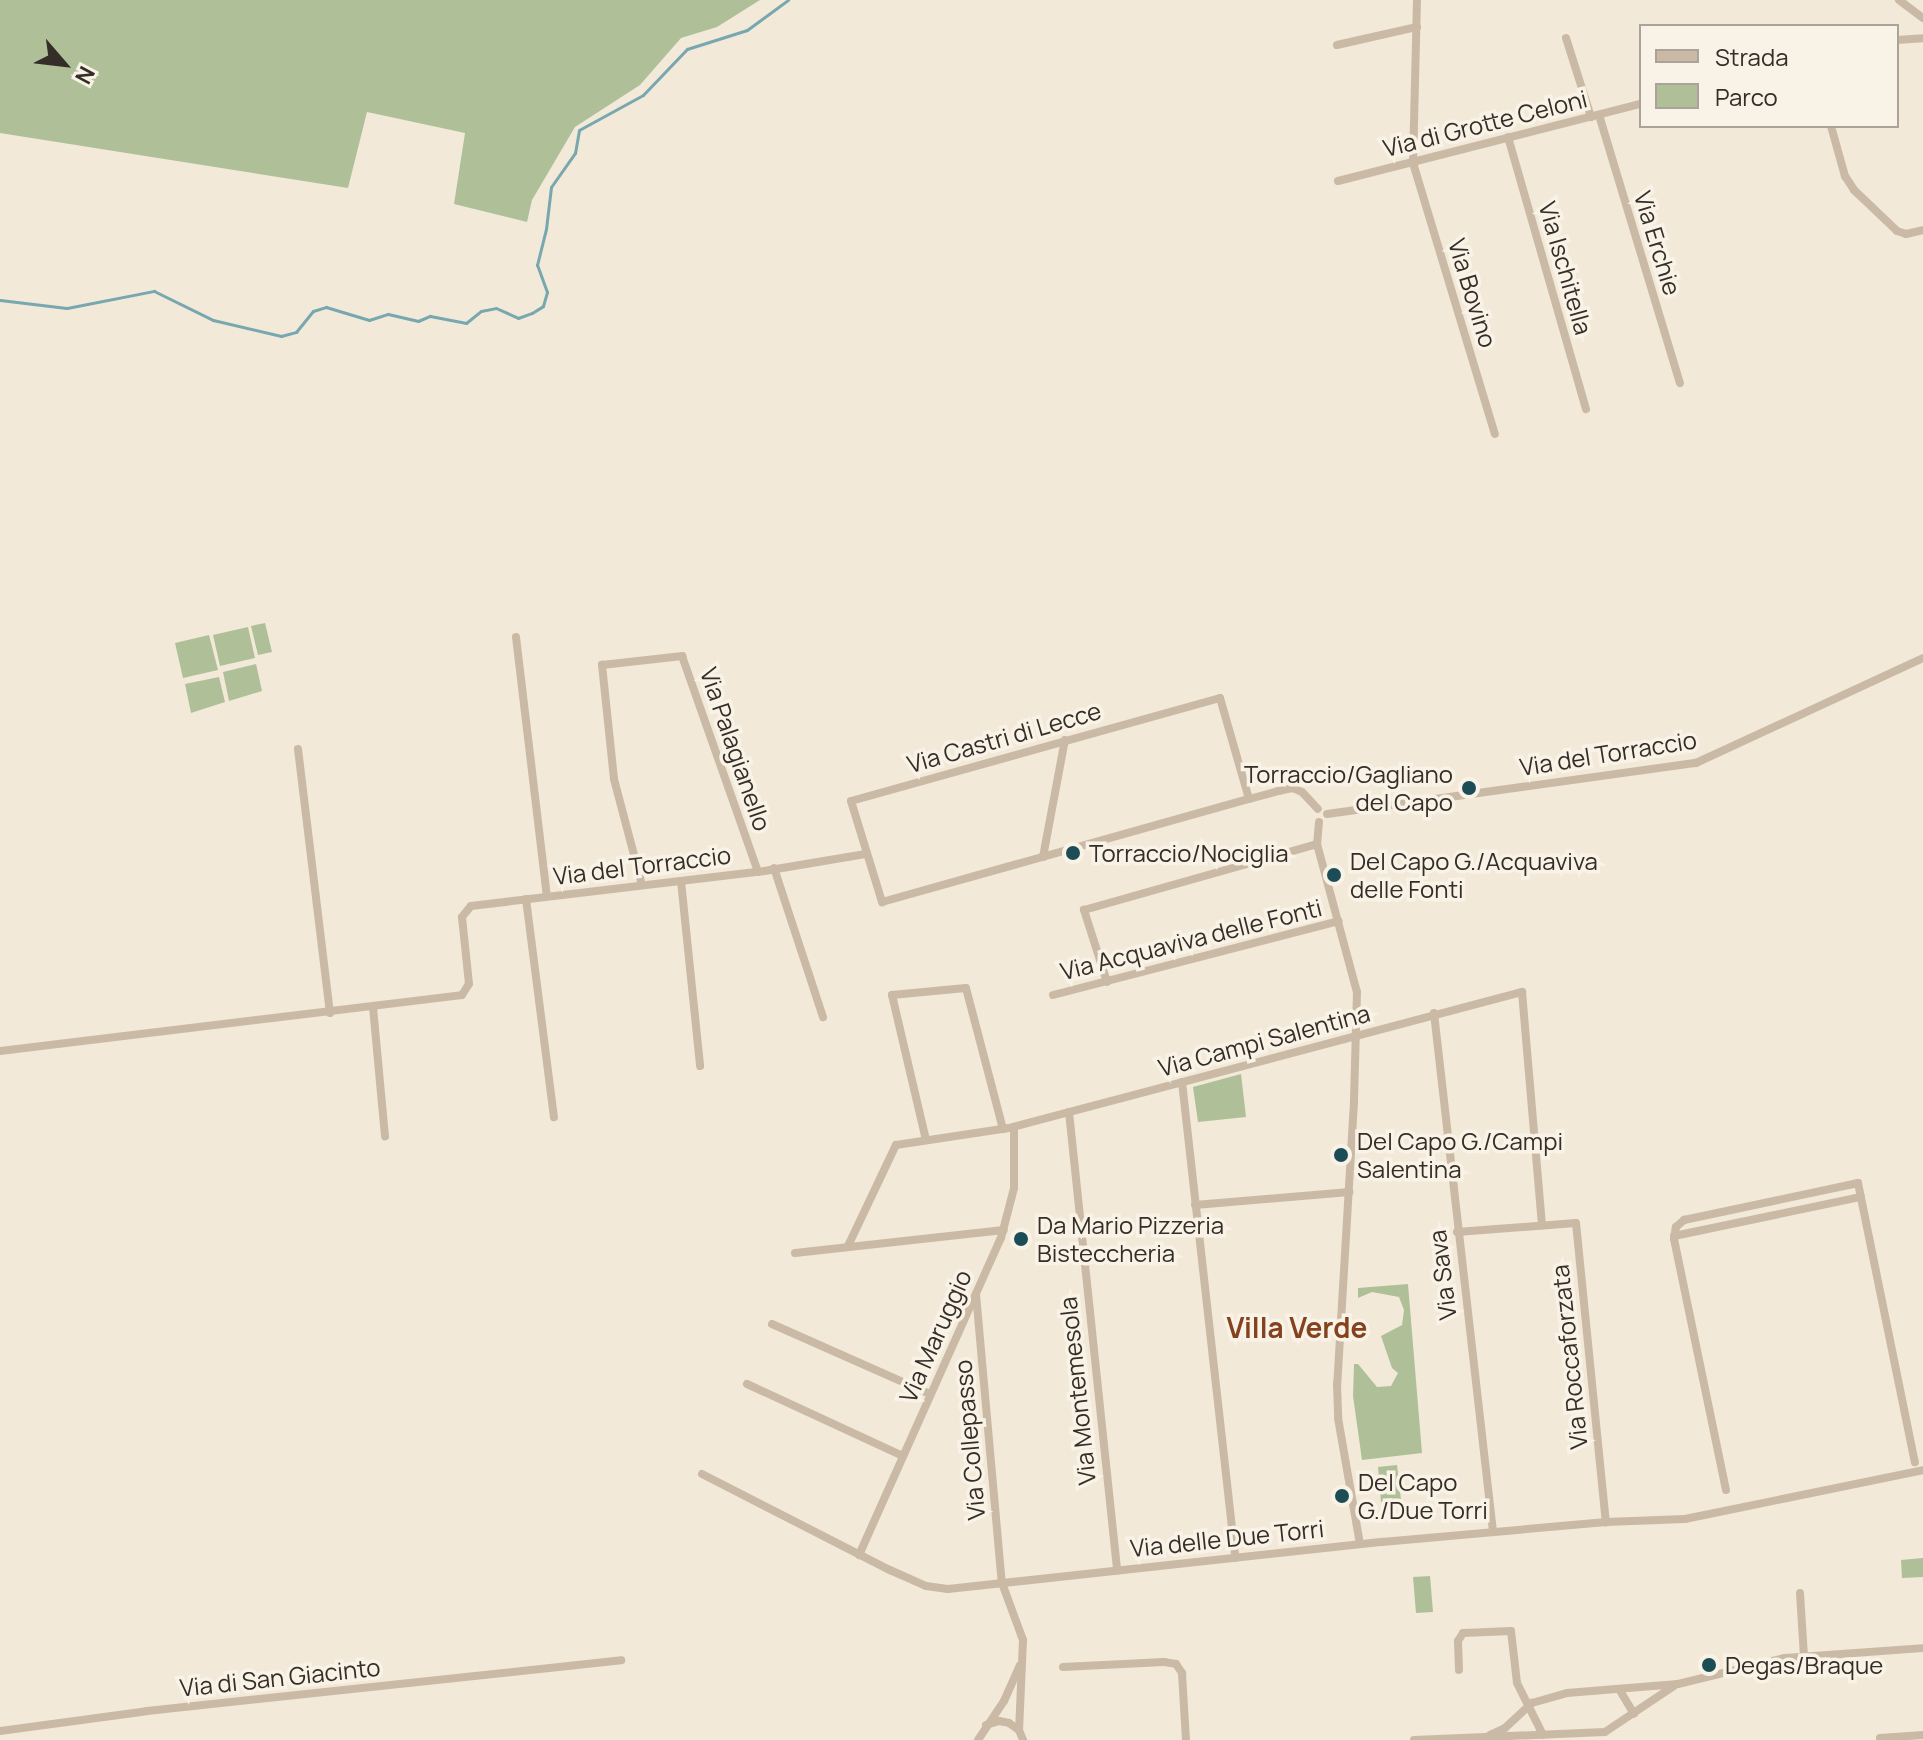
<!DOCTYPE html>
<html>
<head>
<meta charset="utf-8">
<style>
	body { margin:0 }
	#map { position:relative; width:1923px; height:1740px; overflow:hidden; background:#f2e9d9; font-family:Manrope,sans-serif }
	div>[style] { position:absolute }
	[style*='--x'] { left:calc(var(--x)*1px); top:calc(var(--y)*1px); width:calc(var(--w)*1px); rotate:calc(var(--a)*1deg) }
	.green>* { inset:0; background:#afc099 }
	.stream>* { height:3px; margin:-1.5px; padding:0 1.5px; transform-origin:1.5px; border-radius:1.5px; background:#78a7af }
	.street>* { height:8px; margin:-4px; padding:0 4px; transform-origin:4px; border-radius:4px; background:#cabaa5 }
	.dots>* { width:22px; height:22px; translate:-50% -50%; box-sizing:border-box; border:4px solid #f9f2e6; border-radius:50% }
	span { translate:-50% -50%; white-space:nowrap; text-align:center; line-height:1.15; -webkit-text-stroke:7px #f9f2e6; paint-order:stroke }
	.street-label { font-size:24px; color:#352d27 }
	.poi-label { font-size:24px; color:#352d27 }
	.right { translate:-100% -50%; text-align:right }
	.left { translate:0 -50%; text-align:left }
	.quarter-label { font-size:28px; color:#85421f; font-weight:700 }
	.legend { position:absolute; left:1639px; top:24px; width:260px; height:104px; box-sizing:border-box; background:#f9f2e6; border:2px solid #aba39a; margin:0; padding:10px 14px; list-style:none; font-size:24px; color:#352d27 }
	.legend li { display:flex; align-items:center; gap:16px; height:40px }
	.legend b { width:40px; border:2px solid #aba39a }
	.north { position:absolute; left:24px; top:24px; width:80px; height:80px; -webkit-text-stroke:6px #f9f2e6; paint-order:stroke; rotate:118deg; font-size:22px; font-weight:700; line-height:32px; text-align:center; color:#352d27 }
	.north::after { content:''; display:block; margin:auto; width:28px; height:36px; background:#352d27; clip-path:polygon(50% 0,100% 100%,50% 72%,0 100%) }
</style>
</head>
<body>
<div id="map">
	<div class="green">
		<div style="clip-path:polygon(0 0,760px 0,717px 27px,681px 38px,640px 85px,575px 127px,532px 200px,527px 222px,454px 204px,465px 133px,367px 112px,348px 188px,0 133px)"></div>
		<div style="clip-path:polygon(265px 623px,272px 652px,258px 655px,251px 626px)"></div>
		<div style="clip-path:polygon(248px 627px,255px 658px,220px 666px,213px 635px)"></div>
		<div style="clip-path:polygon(209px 635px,218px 670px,183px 678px,175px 643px)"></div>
		<div style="clip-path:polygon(256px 664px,262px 691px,229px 701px,223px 672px)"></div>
		<div style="clip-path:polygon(219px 677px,225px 702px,191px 713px,185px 684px)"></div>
		<div style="clip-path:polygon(1241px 1074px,1246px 1117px,1198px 1122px,1193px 1087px)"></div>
		<div style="clip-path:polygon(1408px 1284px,1422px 1453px,1362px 1460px,1353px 1396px,1354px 1364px,1358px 1364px,1377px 1387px,1391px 1386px,1398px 1373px,1392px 1368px,1381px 1336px,1402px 1325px,1404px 1310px,1399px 1297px,1372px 1292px,1358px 1298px,1358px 1288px)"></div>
		<div style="clip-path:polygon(1397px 1465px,1401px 1500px,1381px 1502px,1378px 1467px)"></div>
		<div style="clip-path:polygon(1923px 1558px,1923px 1577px,1902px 1578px,1901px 1560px)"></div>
		<div style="clip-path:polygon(1430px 1576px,1433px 1612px,1416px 1613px,1413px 1577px)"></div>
	</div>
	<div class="stream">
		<div style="--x:0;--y:300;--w:67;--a:6.8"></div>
		<div style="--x:67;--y:308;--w:89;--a:-11.1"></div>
		<div style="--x:154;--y:291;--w:66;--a:26.2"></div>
		<div style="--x:213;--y:320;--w:70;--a:13.2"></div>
		<div style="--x:281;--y:336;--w:16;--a:-15"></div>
		<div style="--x:296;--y:332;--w:27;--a:-51"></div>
		<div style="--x:313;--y:311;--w:14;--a:-17"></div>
		<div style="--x:326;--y:307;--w:45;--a:16.8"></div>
		<div style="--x:369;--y:320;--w:20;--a:-18"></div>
		<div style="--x:388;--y:314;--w:31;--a:13"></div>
		<div style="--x:418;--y:321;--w:13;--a:-23"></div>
		<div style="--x:430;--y:316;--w:37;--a:11"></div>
		<div style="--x:466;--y:323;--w:19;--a:-39"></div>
		<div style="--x:481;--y:311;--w:15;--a:-11"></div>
		<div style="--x:496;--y:308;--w:24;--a:24"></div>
		<div style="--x:518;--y:318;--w:15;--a:-20"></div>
		<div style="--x:532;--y:313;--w:13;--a:-32"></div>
		<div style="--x:543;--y:306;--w:15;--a:-74"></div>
		<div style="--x:547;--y:292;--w:29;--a:-110"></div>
		<div style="--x:537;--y:265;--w:37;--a:-76"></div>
		<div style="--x:546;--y:229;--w:42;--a:-83.2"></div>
		<div style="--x:551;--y:187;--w:42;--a:-54.8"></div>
		<div style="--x:575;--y:153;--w:23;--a:-80"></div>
		<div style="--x:579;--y:130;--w:73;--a:-28.7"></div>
		<div style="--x:643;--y:95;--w:64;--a:-46.3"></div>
		<div style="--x:687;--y:49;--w:63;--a:-17.6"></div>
		<div style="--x:747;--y:30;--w:51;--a:-36.2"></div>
	</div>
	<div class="street">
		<div style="--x:1417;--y:0;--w:163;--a:91.4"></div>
		<div style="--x:1413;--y:163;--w:283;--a:73.2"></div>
		<div style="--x:1899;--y:0;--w:30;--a:37"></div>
		<div style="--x:1566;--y:38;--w:83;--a:72.4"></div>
		<div style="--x:1897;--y:40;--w:26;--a:-4"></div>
		<div style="--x:1337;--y:45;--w:82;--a:-12.7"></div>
		<div style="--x:1599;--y:115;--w:280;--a:73.2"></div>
		<div style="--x:1831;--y:126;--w:52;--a:74.4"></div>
		<div style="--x:1845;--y:176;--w:17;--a:57"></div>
		<div style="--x:1854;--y:190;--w:59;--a:43.6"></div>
		<div style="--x:1897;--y:231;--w:9;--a:18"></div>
		<div style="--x:1906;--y:234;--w:17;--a:-13"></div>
		<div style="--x:1508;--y:137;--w:283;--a:74"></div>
		<div style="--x:1338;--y:181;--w:313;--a:-14.3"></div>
		<div style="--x:516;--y:637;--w:261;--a:83.2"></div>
		<div style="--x:298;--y:749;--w:266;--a:83.1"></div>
		<div style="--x:1249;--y:799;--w:105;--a:-106"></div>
		<div style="--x:1220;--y:698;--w:383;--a:164.4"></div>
		<div style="--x:851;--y:801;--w:106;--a:72.9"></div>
		<div style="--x:882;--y:902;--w:381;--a:-15.7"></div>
		<div style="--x:1249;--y:799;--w:30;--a:-15"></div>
		<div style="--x:1278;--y:791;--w:15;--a:-11"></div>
		<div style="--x:1293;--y:788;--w:10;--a:24"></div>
		<div style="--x:1302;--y:792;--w:23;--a:47"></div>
		<div style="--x:1327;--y:814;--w:373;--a:-7.9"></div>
		<div style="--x:1696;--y:763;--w:250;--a:-24.8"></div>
		<div style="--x:1319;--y:822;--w:22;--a:95"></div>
		<div style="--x:1317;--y:844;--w:153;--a:74.9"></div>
		<div style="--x:1357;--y:992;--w:110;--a:91.6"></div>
		<div style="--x:1354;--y:1102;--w:283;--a:93.4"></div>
		<div style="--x:1337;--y:1384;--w:34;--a:88"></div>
		<div style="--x:1338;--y:1418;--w:128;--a:80.1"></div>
		<div style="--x:1043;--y:857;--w:119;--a:-79.4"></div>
		<div style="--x:774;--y:868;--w:157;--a:71.8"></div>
		<div style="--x:681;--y:881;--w:186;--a:84.1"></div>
		<div style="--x:642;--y:885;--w:110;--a:-104.8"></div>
		<div style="--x:614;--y:779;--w:115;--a:-96"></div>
		<div style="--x:602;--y:665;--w:81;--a:-6.4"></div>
		<div style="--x:682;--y:656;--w:229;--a:70.6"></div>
		<div style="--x:526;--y:899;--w:220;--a:82.7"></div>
		<div style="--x:1107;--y:982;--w:76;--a:-107.7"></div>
		<div style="--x:1084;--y:910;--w:242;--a:-15.8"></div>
		<div style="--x:1053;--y:995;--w:295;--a:-14.5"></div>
		<div style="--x:373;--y:1007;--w:130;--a:84.7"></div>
		<div style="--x:1434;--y:1013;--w:522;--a:83.51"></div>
		<div style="--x:0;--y:1051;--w:465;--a:-6.9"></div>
		<div style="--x:462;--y:995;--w:13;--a:-58"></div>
		<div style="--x:469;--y:984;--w:67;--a:-96"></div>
		<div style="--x:462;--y:917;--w:14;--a:-51"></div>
		<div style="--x:471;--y:906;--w:289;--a:-6.8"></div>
		<div style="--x:758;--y:872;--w:109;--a:-9.5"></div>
		<div style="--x:1182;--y:1082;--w:479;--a:83.6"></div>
		<div style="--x:1069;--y:1112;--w:461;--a:84"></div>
		<div style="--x:926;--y:1140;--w:149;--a:-103.2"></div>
		<div style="--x:892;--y:995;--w:74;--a:-5.4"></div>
		<div style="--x:966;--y:988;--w:146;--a:75.3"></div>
		<div style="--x:1195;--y:1205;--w:155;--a:-4.8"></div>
		<div style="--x:1457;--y:1232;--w:119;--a:-4.3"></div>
		<div style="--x:1576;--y:1223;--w:301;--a:84.3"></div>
		<div style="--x:1674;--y:1236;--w:191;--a:-11.8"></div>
		<div style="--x:848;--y:1246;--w:112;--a:-64.6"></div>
		<div style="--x:896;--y:1145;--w:114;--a:-8.6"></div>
		<div style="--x:1009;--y:1128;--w:531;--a:-14.85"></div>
		<div style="--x:1522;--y:992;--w:234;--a:85.1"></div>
		<div style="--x:795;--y:1253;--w:210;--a:-6.3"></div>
		<div style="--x:976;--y:1294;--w:290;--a:84.9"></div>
		<div style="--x:1002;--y:1583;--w:61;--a:69.8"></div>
		<div style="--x:1023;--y:1640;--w:90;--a:92.5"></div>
		<div style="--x:772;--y:1324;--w:173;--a:23.9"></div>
		<div style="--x:747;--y:1384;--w:172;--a:24.8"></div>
		<div style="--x:702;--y:1474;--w:211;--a:27.1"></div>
		<div style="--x:890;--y:1570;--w:39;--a:24"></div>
		<div style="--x:926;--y:1586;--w:22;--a:8"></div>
		<div style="--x:948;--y:1589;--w:437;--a:-6.2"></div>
		<div style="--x:1382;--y:1542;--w:225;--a:-5.1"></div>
		<div style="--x:1606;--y:1522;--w:79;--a:-2.2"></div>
		<div style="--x:1685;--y:1519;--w:243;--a:-11.6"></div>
		<div style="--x:1726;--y:1490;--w:256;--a:-101.7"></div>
		<div style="--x:1674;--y:1239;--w:12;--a:-81"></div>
		<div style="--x:1676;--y:1227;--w:11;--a:-41"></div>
		<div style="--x:1684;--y:1220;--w:178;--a:-12"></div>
		<div style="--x:1858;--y:1183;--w:285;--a:78.5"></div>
		<div style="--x:859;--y:1555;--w:347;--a:-65.9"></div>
		<div style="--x:1001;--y:1238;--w:52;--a:-75.4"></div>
		<div style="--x:1014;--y:1188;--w:61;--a:-90"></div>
		<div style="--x:1800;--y:1593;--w:63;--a:86.4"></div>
		<div style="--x:1063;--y:1667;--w:101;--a:-2.8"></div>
		<div style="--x:1164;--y:1662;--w:12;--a:9"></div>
		<div style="--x:1176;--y:1664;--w:11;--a:56"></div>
		<div style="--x:1182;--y:1673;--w:67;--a:86.6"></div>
		<div style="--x:1459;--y:1670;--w:29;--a:-92"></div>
		<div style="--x:1458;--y:1641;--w:9;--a:-58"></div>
		<div style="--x:1463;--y:1633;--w:48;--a:-2.4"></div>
		<div style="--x:1511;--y:1631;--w:52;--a:83.4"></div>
		<div style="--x:1517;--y:1683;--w:58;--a:63.4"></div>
		<div style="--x:1619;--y:1689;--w:29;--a:59"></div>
		<div style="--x:986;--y:1725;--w:14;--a:-17"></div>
		<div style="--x:999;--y:1721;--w:10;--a:11"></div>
		<div style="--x:1009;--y:1723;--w:12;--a:35"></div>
		<div style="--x:1019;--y:1730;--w:11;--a:68"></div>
		<div style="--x:0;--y:1731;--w:148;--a:-7.7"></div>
		<div style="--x:147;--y:1711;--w:477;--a:-6.1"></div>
		<div style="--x:1490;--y:1735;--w:17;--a:-25"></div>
		<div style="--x:1505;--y:1728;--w:37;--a:-43"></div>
		<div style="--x:1532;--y:1703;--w:36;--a:-16"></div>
		<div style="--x:1567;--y:1693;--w:111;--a:-4.6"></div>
		<div style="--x:1678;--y:1684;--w:110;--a:-13.7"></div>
		<div style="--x:1785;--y:1658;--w:138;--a:-4.1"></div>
		<div style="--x:1880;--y:1738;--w:43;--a:-4"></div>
		<div style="--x:978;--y:1740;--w:47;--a:-56.3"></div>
		<div style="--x:1004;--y:1701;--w:39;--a:-66"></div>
		<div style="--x:1414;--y:1740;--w:191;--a:-2.4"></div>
		<div style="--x:1605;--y:1732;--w:83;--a:-33.7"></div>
	</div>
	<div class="dots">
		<div style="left:1469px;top:788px;background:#1c4d57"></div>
		<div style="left:1073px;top:853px;background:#1c4d57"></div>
		<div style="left:1334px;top:875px;background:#1c4d57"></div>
		<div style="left:1341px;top:1155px;background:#1c4d57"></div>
		<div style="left:1021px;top:1239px;background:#1c4d57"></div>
		<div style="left:1342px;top:1496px;background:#1c4d57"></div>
		<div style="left:1709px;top:1665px;background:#1c4d57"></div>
	</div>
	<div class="street-label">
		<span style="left:1485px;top:123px;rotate:-14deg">Via di Grotte Celoni</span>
		<span style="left:1658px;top:243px;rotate:73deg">Via Erchie</span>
		<span style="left:1566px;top:268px;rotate:74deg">Via Ischitella</span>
		<span style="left:1473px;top:293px;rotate:73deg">Via Bovino</span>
		<span style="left:1004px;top:737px;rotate:-16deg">Via Castri di Lecce</span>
		<span style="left:736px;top:749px;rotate:71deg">Via Palagianello</span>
		<span style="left:1608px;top:753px;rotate:-9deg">Via del Torraccio</span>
		<span style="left:642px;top:865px;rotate:-7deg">Via del Torraccio</span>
		<span style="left:1191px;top:939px;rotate:-14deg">Via Acquaviva delle Fonti</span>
		<span style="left:1264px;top:1040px;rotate:-15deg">Via Campi Salentina</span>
		<span style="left:1442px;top:1275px;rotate:-97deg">Via Sava</span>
		<span style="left:935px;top:1336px;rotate:-66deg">Via Maruggio</span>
		<span style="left:1569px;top:1357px;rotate:-96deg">Via Roccaforzata</span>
		<span style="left:1077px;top:1391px;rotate:-96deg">Via Montemesola</span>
		<span style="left:969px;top:1440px;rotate:-95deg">Via Collepasso</span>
		<span style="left:1227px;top:1538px;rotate:-6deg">Via delle Due Torri</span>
		<span style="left:280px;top:1677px;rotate:-6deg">Via di San Giacinto</span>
	</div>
	<div class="poi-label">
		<span class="right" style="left:1453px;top:788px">Torraccio/Gagliano<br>del Capo</span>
		<span class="left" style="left:1089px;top:853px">Torraccio/Nociglia</span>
		<span class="left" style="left:1350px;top:875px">Del Capo G./Acquaviva<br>delle Fonti</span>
		<span class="left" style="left:1357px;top:1155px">Del Capo G./Campi<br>Salentina</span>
		<span class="left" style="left:1037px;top:1239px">Da Mario Pizzeria<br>Bisteccheria</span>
		<span class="left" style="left:1358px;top:1496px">Del Capo<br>G./Due Torri</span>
		<span class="left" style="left:1725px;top:1665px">Degas/Braque</span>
	</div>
	<div class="quarter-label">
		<span style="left:1297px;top:1327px">Villa Verde</span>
	</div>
	<ul class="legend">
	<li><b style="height:10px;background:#cabaa5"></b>Strada</li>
	<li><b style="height:22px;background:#afc099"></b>Parco</li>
	</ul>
	<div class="north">N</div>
</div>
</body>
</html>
